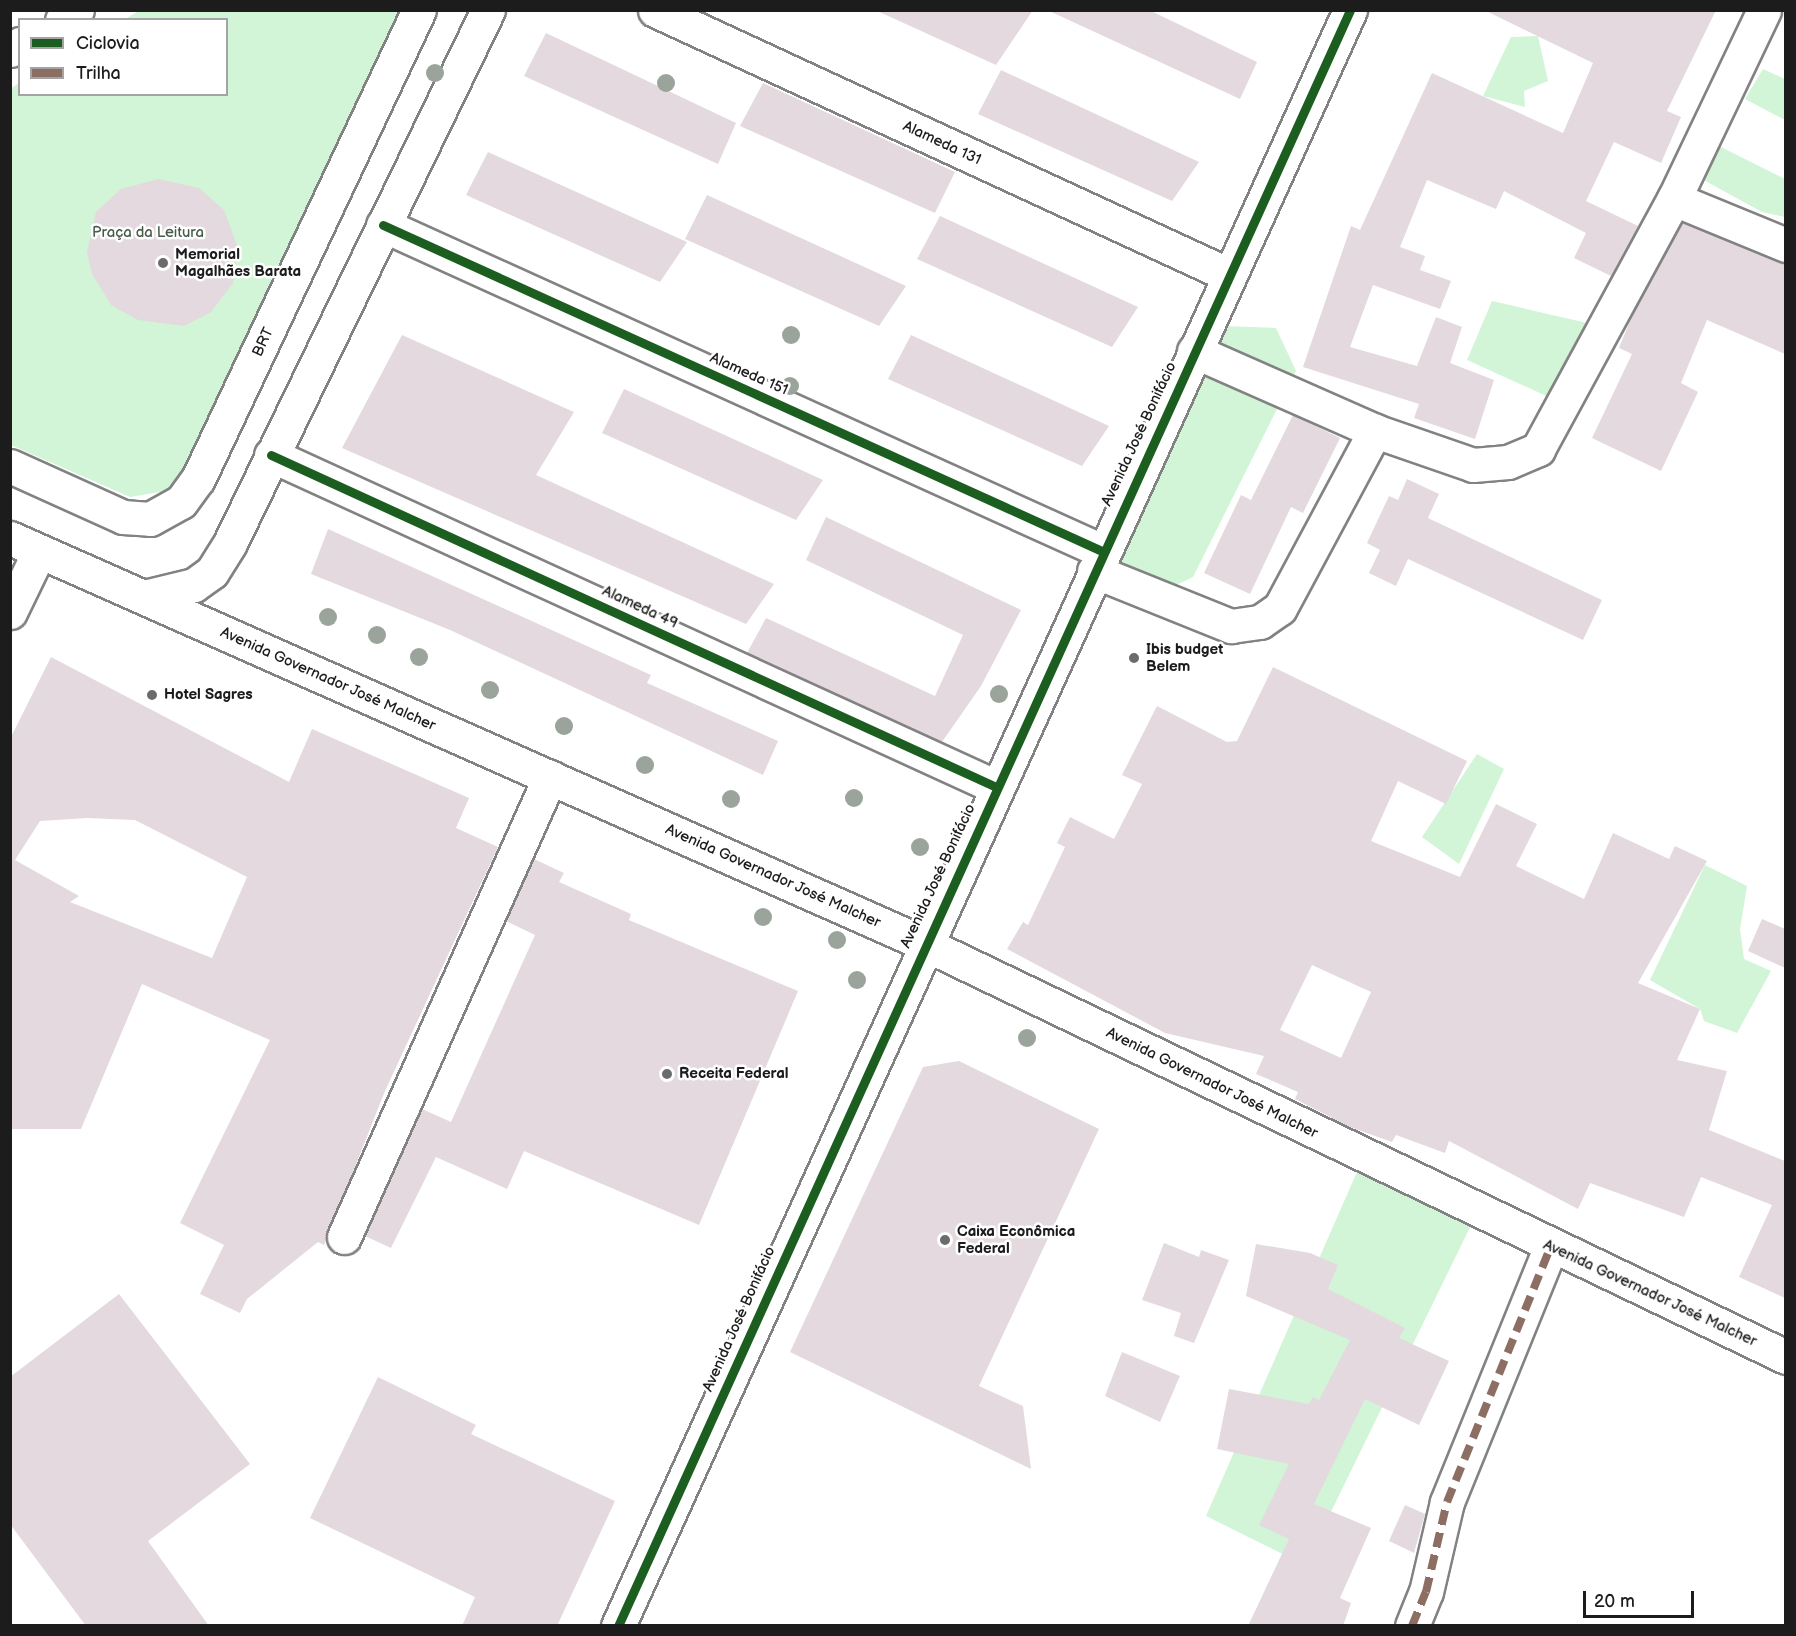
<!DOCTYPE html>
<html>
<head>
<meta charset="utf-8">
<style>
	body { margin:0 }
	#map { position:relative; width:1796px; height:1636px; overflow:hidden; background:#fff; font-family:"Balsamiq Sans",sans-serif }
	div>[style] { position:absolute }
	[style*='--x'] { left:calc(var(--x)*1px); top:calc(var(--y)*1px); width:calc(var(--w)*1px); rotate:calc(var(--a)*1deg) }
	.green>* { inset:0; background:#d1f5d6 }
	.building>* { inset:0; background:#e4d9de }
	.roads { filter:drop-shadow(2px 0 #828282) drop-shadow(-2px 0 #828282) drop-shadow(0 2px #828282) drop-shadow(0 -2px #828282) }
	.minor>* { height:33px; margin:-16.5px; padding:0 16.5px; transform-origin:16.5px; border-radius:16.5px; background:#fff }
	.major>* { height:33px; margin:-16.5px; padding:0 16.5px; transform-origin:16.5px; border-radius:16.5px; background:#fff }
	.quiet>* { height:8px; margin-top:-4px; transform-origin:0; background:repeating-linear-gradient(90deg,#8d6e63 0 15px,transparent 0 23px) }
	.cycleway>* { height:9px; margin:-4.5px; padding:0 4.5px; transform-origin:4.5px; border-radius:4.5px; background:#1b5e20 }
	.trees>* { width:18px; height:18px; margin:-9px; border-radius:50%; background:#9aa49b }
	.dots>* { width:16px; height:16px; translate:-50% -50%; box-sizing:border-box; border:3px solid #fff; border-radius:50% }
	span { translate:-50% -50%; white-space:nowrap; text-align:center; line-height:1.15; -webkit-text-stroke:5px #fff; paint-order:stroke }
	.street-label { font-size:15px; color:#1c1c1c }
	.park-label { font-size:15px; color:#475a4a }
	.poi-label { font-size:15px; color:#1c1c1c; font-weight:700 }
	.left { translate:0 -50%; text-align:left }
	.frame { position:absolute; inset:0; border:12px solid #1c1c1c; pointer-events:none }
	.legend { position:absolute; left:18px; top:18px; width:210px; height:78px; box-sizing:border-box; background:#fff; border:2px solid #a4a4a4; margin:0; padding:8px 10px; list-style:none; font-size:18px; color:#1c1c1c }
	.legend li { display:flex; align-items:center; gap:12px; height:30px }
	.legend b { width:30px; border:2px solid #a4a4a4 }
	.scale { position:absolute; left:1583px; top:1591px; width:111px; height:27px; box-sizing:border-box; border:3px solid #1c1c1c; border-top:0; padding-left:8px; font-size:18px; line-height:21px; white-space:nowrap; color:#1c1c1c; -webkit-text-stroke:4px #fff; paint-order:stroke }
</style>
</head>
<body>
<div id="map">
	<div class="green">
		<div style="clip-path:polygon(139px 11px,403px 11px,195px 455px,172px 490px,130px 497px,11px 445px,10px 89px,19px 83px,20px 94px,226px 94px,226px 20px,125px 19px)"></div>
		<div style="clip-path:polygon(1538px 36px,1548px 81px,1524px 91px,1525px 107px,1483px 96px,1511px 37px)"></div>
		<div style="clip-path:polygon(1763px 69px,1785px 79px,1785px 120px,1745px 99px)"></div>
		<div style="clip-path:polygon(1719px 146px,1785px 179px,1785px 217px,1762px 212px,1700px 178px)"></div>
		<div style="clip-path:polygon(1492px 301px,1587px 323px,1553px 399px,1467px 360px)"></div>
		<div style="clip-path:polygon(1223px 326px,1276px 328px,1296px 371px,1193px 577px,1170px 588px,1119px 560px)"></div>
		<div style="clip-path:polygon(1477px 754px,1504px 769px,1459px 864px,1422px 837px)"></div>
		<div style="clip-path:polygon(1705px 865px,1747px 886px,1740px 929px,1744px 959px,1771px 971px,1737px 1033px,1704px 1021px,1700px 1009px,1650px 980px)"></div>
		<div style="clip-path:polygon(1364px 1156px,1478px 1211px,1305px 1565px,1206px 1516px)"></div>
	</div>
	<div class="building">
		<div style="clip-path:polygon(875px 10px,1033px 10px,996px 65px)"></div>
		<div style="clip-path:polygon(1047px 10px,1149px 10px,1257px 62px,1240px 99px)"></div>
		<div style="clip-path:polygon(1484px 10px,1716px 10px,1667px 111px,1681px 117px,1661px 163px,1614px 142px,1586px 201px,1638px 226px,1611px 276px,1574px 258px,1586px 233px,1504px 191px,1496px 209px,1427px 180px,1400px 247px,1425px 256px,1420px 270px,1451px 281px,1440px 309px,1373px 285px,1350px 347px,1417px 366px,1436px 317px,1462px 327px,1450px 363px,1494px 380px,1475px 439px,1414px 418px,1419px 404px,1303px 367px,1351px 226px,1360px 230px,1432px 73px,1563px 133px,1593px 63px)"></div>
		<div style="clip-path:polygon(546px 33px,736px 123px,718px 164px,524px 76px)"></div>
		<div style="clip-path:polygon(1001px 70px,1199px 162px,1172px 201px,978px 114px)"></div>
		<div style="clip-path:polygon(763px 83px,955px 172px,935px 213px,740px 126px)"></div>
		<div style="clip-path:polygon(488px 152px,687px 242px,660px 282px,466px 195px)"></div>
		<div style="clip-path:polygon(158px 179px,199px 188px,224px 210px,238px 248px,233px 283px,211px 312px,184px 326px,138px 320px,111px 305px,92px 274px,87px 252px,96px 212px,121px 189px)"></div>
		<div style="clip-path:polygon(707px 195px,906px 286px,879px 326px,685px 239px)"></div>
		<div style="clip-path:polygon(940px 216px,1138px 307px,1112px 347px,917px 259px)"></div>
		<div style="clip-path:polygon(1682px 223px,1785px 263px,1785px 354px,1707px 320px,1681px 383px,1698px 392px,1661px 471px,1592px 438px,1632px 354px,1619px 348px,1634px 311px)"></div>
		<div style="clip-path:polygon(402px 335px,574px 412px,536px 475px,774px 584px,746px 624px,342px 448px)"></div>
		<div style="clip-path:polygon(911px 335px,1109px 426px,1082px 466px,888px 379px)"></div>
		<div style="clip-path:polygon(624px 389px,823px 480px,796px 520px,602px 433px)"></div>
		<div style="clip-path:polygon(1293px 415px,1340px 438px,1303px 513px,1291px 507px,1250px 594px,1204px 573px,1241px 495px,1251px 500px)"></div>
		<div style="clip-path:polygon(1407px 479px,1439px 494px,1428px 518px,1602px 600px,1583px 640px,1408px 559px,1396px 586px,1369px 573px,1380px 550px,1367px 543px,1389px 496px,1398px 500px)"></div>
		<div style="clip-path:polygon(826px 517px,1021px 610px,981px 686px,942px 742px,747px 653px,766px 618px,935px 696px,963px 635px,806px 560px)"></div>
		<div style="clip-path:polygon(328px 529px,651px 675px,647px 683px,778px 741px,763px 775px,450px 630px,311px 574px)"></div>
		<div style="clip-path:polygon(evenodd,51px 657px,289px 782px,312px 729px,469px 798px,456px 828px,498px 847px,385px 1091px,324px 1245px,318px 1242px,247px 1299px,240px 1313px,200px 1294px,224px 1245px,180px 1223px,270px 1040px,142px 984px,81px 1129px,10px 1129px,10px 739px,51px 657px,87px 818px,135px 820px,247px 877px,212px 958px,70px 902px,79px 896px,15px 860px,40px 821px,87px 818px)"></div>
		<div style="clip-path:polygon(evenodd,1273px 667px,1467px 761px,1446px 804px,1398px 781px,1371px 841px,1460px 877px,1496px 804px,1537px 824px,1516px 866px,1584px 899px,1613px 833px,1669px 859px,1675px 846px,1707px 861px,1638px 983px,1700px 1009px,1677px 1060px,1727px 1071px,1709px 1130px,1785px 1161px,1785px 1298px,1739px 1277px,1772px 1205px,1701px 1177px,1684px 1217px,1590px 1183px,1578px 1209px,1449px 1141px,1445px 1153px,1396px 1135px,1392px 1142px,1350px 1127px,1295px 1099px,1298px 1092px,1256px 1074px,1264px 1056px,1165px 1033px,1007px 949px,1023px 922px,1028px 925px,1065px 847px,1057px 843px,1070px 817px,1114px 839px,1142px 784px,1122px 775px,1157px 706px,1227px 742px,1237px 741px,1273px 667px,1312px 965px,1371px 992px,1341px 1058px,1280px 1030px,1312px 965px)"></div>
		<div style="clip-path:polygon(534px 859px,564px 873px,559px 882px,631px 914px,629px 920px,798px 991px,699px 1225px,524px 1151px,507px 1189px,436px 1157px,391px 1248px,365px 1236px,422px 1109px,451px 1122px,535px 935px,506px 921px)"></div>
		<div style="clip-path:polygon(1762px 919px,1785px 929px,1785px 968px,1748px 951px)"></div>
		<div style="clip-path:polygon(959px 1061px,1099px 1129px,979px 1386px,1023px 1406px,1031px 1469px,790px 1352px,923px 1067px)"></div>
		<div style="clip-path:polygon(1164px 1243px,1199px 1257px,1201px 1250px,1229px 1260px,1194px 1343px,1174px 1336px,1181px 1313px,1142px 1300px)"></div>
		<div style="clip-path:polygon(1256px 1244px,1310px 1253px,1338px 1265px,1328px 1289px,1405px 1328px,1399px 1338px,1449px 1361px,1419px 1425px,1365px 1399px,1314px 1504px,1371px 1528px,1340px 1598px,1351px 1603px,1343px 1626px,1248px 1626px,1289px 1539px,1259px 1525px,1289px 1464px,1217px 1449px,1229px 1389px,1309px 1404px,1313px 1397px,1319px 1400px,1350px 1340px,1246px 1296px)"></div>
		<div style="clip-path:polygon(119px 1294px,250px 1464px,148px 1541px,209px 1626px,86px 1626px,10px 1524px,10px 1377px)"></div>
		<div style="clip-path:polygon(1122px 1352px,1180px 1376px,1160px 1422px,1105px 1396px)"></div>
		<div style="clip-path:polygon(378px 1377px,476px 1425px,471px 1434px,615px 1501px,557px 1626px,462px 1626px,475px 1597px,310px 1518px)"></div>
		<div style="clip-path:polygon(1405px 1505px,1425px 1514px,1414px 1553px,1389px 1541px)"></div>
	</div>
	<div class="roads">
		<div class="minor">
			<div style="--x:655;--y:10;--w:632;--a:24.78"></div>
			<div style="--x:62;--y:20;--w:18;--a:-34"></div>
			<div style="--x:10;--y:50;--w:12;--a:-31"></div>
			<div style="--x:1674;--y:199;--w:121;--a:22.3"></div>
			<div style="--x:383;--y:225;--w:789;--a:24.39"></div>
			<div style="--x:1194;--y:351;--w:198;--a:23.8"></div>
			<div style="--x:1375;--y:431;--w:104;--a:19.1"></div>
			<div style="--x:1473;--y:465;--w:35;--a:-5"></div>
			<div style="--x:1508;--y:462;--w:33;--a:-23"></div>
			<div style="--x:1538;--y:449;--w:285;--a:-61.5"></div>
			<div style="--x:1674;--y:199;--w:209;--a:-64.5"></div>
			<div style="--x:271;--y:455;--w:797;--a:24.6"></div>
			<div style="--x:10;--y:466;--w:124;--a:24.3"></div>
			<div style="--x:123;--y:517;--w:27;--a:4"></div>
			<div style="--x:150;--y:519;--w:35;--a:-29"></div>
			<div style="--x:181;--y:502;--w:29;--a:-54"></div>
			<div style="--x:198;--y:479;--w:518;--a:-64.77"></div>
			<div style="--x:1094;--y:571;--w:148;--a:21.9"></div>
			<div style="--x:1231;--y:626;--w:29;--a:-8"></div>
			<div style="--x:1260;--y:622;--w:24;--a:-35"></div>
			<div style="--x:1280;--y:608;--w:201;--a:-61.8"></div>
			<div style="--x:144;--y:597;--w:51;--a:-13.5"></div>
			<div style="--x:194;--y:585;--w:22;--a:-36"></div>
			<div style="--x:212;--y:572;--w:34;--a:-58"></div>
			<div style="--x:230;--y:543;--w:592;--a:-64.17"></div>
			<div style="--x:10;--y:612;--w:67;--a:-64.2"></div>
			<div style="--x:344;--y:1237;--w:504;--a:-65.88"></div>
			<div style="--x:1412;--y:1626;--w:37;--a:-68"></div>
			<div style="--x:1426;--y:1592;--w:92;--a:-76.9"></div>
			<div style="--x:1447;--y:1502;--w:276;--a:-67.9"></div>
		</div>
		<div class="major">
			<div style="--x:10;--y:538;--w:999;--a:23.92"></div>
			<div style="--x:923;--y:943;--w:957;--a:25.63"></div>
			<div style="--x:618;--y:1626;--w:1774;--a:-65.63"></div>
		</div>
	</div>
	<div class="quiet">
		<div style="--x:1412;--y:1626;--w:37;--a:-68"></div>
		<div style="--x:1426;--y:1592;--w:92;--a:-76.9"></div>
		<div style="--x:1447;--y:1502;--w:276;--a:-67.9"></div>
	</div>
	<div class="cycleway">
		<div style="--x:383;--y:225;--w:789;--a:24.39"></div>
		<div style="--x:271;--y:455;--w:797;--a:24.6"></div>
		<div style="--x:618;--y:1626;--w:1774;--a:-65.63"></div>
	</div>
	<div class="trees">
		<div style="left:435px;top:73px"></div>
		<div style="left:666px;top:83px"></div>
		<div style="left:791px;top:335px"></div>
		<div style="left:790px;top:386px"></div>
		<div style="left:328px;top:617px"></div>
		<div style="left:377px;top:635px"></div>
		<div style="left:419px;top:657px"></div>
		<div style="left:490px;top:690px"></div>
		<div style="left:999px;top:694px"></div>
		<div style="left:564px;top:726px"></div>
		<div style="left:645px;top:765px"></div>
		<div style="left:854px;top:798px"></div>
		<div style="left:731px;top:799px"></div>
		<div style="left:920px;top:847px"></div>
		<div style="left:763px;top:917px"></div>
		<div style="left:837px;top:940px"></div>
		<div style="left:857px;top:980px"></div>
		<div style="left:1027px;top:1038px"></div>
	</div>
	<div class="dots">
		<div style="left:163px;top:263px;background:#6b6b6b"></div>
		<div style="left:1134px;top:658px;background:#6b6b6b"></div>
		<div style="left:152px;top:695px;background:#6b6b6b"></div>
		<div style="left:667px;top:1074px;background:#6b6b6b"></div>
		<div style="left:945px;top:1240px;background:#6b6b6b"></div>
	</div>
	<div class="street-label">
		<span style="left:942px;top:143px;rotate:25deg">Alameda 131</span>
		<span style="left:263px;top:342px;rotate:-65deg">BRT</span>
		<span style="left:749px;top:374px;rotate:24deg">Alameda 151</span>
		<span style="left:1139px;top:434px;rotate:-65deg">Avenida José Bonifácio</span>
		<span style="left:640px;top:607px;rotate:25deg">Alameda 49</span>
		<span style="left:328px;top:679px;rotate:24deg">Avenida Governador José Malcher</span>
		<span style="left:773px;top:876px;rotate:24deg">Avenida Governador José Malcher</span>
		<span style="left:938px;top:876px;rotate:-65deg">Avenida José Bonifácio</span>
		<span style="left:1212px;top:1083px;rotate:26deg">Avenida Governador José Malcher</span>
		<span style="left:1650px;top:1293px;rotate:25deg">Avenida Governador José Malcher</span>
		<span style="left:739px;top:1319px;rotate:-66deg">Avenida José Bonifácio</span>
	</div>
	<div class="park-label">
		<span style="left:148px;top:233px">Praça da Leitura</span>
	</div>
	<div class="poi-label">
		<span class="left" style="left:175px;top:263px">Memorial<br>Magalhães Barata</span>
		<span class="left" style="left:1146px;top:658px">Ibis budget<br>Belem</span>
		<span class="left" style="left:164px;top:695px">Hotel Sagres</span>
		<span class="left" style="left:679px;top:1074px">Receita Federal</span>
		<span class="left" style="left:957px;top:1240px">Caixa Econômica<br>Federal</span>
	</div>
	<div class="frame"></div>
	<ul class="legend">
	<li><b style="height:8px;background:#1b5e20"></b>Ciclovia</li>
	<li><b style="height:8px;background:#8d6e63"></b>Trilha</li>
	</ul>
	<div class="scale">20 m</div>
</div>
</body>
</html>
